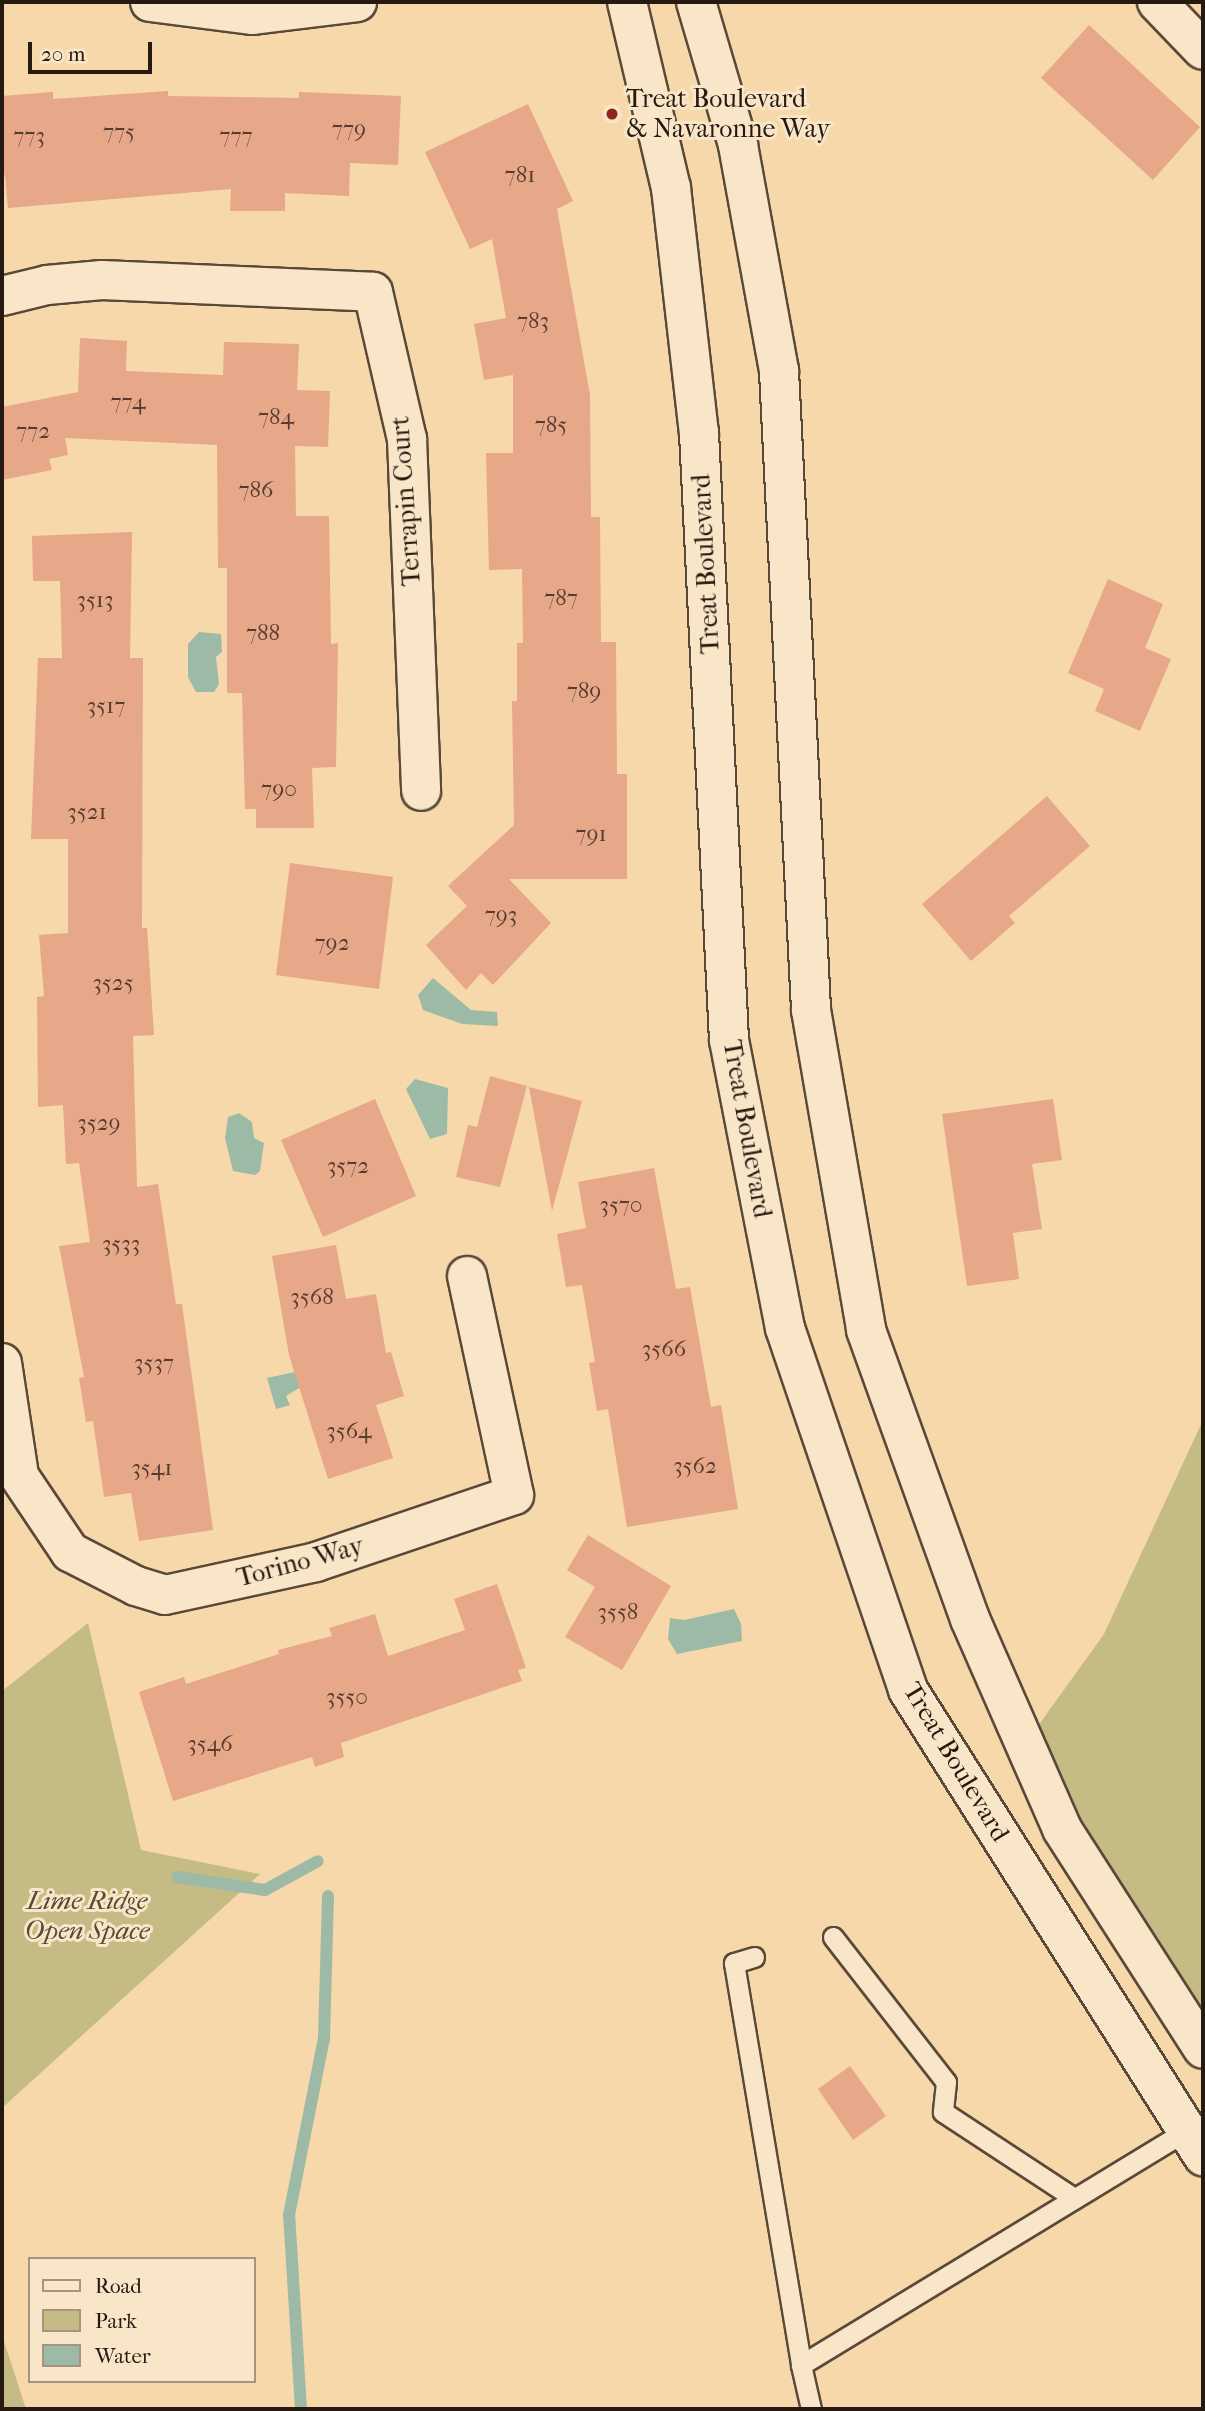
<!DOCTYPE html>
<html>
<head>
<meta charset="utf-8">
<style>
	body { margin:0 }
	#map { position:relative; width:1205px; height:2411px; overflow:hidden; background:#f6d8ab; font-family:"IM FELL French Canon",serif }
	div>[style] { position:absolute }
	[style*='--x'] { left:calc(var(--x)*1px); top:calc(var(--y)*1px); width:calc(var(--w)*1px); rotate:calc(var(--a)*1deg) }
	.green>* { inset:0; background:#c4bc84 }
	.water>* { inset:0; background:#9dbaa6 }
	.stream>* { height:12px; margin:-6px; padding:0 6px; transform-origin:6px; border-radius:6px; background:#9dbaa6 }
	.building>* { inset:0; background:#e7a789 }
	.roads { filter:drop-shadow(2px 0 #5a4938) drop-shadow(-2px 0 #5a4938) drop-shadow(0 2px #5a4938) drop-shadow(0 -2px #5a4938) }
	.lane>* { height:19px; margin:-9.5px; padding:0 9.5px; transform-origin:9.5px; border-radius:9.5px; background:#f9e6c8 }
	.street>* { height:38px; margin:-19px; padding:0 19px; transform-origin:19px; border-radius:19px; background:#f9e6c8 }
	.secondary>* { height:38px; margin:-19px; padding:0 19px; transform-origin:19px; border-radius:19px; background:#f9e6c8 }
	.dots>* { width:19px; height:19px; translate:-50% -50%; box-sizing:border-box; border:4px solid #f9e6c8; border-radius:50% }
	span { translate:-50% -50%; white-space:nowrap; text-align:center; line-height:1.15; -webkit-text-stroke:6px #f9e6c8; paint-order:stroke }
	.number-label { font-size:23px; color:#563c2f }
	.number-label span { -webkit-text-stroke-width:0 }
	.poi-label { font-size:26px; color:#261911 }
	.left { translate:0 -50%; text-align:left }
	.street-label { font-size:26px; color:#261911 }
	.park-label { font-size:26px; color:#554a34; font-style:italic }
	.frame { position:absolute; inset:0; border:4px solid #261911; pointer-events:none }
	.legend { position:absolute; left:28px; top:2257px; width:228px; height:126px; box-sizing:border-box; background:#f9e6c8; border:2px solid #a5947f; margin:0; padding:9px 12px; list-style:none; font-size:21px; color:#261911 }
	.legend li { display:flex; align-items:center; gap:14px; height:35px }
	.legend b { width:35px; border:2px solid #a5947f }
	.scale { position:absolute; left:28px; top:42px; width:124px; height:32px; box-sizing:border-box; border:4px solid #261911; border-top:0; padding-left:9px; font-size:21px; line-height:24px; white-space:nowrap; color:#261911; -webkit-text-stroke:5px #f9e6c8; paint-order:stroke }
</style>
</head>
<body>
<div id="map">
	<div class="green">
		<div style="clip-path:polygon(1203px 1420px,1203px 2049px,1025px 1744px,1104px 1634px)"></div>
		<div style="clip-path:polygon(88px 1623px,141px 1850px,260px 1874px,2px 2108px,2px 1691px)"></div>
		<div style="clip-path:polygon(2px 2335px,26px 2409px,2px 2409px)"></div>
	</div>
	<div class="water">
		<div style="clip-path:polygon(199px 632px,221px 634px,222px 652px,216px 657px,219px 684px,214px 692px,196px 692px,188px 677px,188px 644px)"></div>
		<div style="clip-path:polygon(433px 978px,471px 1010px,497px 1012px,498px 1026px,462px 1024px,423px 1010px,418px 995px)"></div>
		<div style="clip-path:polygon(415px 1079px,448px 1088px,447px 1134px,430px 1139px,406px 1089px)"></div>
		<div style="clip-path:polygon(239px 1113px,252px 1122px,254px 1138px,264px 1143px,260px 1171px,255px 1175px,233px 1171px,225px 1138px,228px 1117px)"></div>
		<div style="clip-path:polygon(314px 1368px,321px 1380px,299px 1388px,286px 1396px,290px 1405px,276px 1409px,267px 1378px)"></div>
		<div style="clip-path:polygon(734px 1609px,741px 1624px,742px 1641px,677px 1654px,668px 1639px,670px 1618px,684px 1620px)"></div>
	</div>
	<div class="stream">
		<div style="--x:177;--y:1877;--w:89;--a:8.4"></div>
		<div style="--x:265;--y:1890;--w:60;--a:-28.7"></div>
		<div style="--x:301;--y:2409;--w:194;--a:-93.5"></div>
		<div style="--x:289;--y:2215;--w:179;--a:-78.8"></div>
		<div style="--x:324;--y:2039;--w:143;--a:-88.4"></div>
	</div>
	<div class="building">
		<div style="clip-path:polygon(1089px 25px,1200px 127px,1153px 180px,1041px 78px)"></div>
		<div style="clip-path:polygon(168px 91px,168px 96px,299px 98px,299px 92px,401px 96px,398px 165px,350px 163px,349px 196px,285px 193px,285px 211px,230px 211px,231px 189px,8px 208px,5px 175px,2px 176px,2px 96px,53px 92px,53px 99px)"></div>
		<div style="clip-path:polygon(528px 104px,573px 201px,557px 209px,590px 395px,591px 517px,600px 517px,601px 642px,616px 642px,617px 774px,627px 774px,627px 879px,509px 879px,551px 923px,493px 985px,481px 973px,466px 990px,426px 945px,467px 906px,448px 886px,514px 825px,512px 701px,517px 701px,517px 643px,523px 643px,522px 569px,489px 570px,486px 453px,513px 453px,513px 375px,484px 380px,474px 324px,506px 318px,492px 239px,470px 249px,425px 152px)"></div>
		<div style="clip-path:polygon(80px 338px,127px 341px,126px 371px,223px 375px,224px 342px,299px 344px,297px 390px,330px 391px,328px 447px,295px 446px,296px 516px,329px 516px,331px 644px,338px 643px,336px 767px,312px 768px,314px 828px,256px 828px,256px 809px,245px 809px,242px 693px,227px 693px,227px 568px,218px 568px,217px 445px,65px 438px,68px 455px,49px 459px,52px 470px,2px 480px,2px 407px,78px 392px)"></div>
		<div style="clip-path:polygon(132px 532px,130px 658px,143px 658px,142px 928px,147px 928px,154px 1035px,133px 1036px,137px 1187px,158px 1184px,176px 1304px,182px 1304px,213px 1530px,139px 1541px,131px 1493px,104px 1497px,93px 1421px,86px 1422px,79px 1378px,84px 1377px,59px 1246px,90px 1242px,79px 1163px,66px 1164px,63px 1105px,38px 1107px,37px 997px,44px 996px,39px 935px,68px 933px,68px 839px,31px 839px,38px 658px,62px 658px,60px 581px,33px 581px,32px 536px)"></div>
		<div style="clip-path:polygon(1108px 579px,1163px 604px,1145px 648px,1171px 659px,1140px 731px,1095px 711px,1104px 689px,1068px 673px)"></div>
		<div style="clip-path:polygon(1047px 796px,1090px 846px,1009px 916px,1015px 923px,971px 961px,922px 904px)"></div>
		<div style="clip-path:polygon(290px 863px,393px 877px,379px 989px,276px 975px)"></div>
		<div style="clip-path:polygon(490px 1076px,527px 1086px,500px 1187px,456px 1177px,468px 1125px,477px 1127px)"></div>
		<div style="clip-path:polygon(529px 1087px,582px 1101px,552px 1211px)"></div>
		<div style="clip-path:polygon(375px 1099px,416px 1196px,323px 1237px,281px 1140px)"></div>
		<div style="clip-path:polygon(1053px 1099px,1062px 1160px,1032px 1164px,1042px 1229px,1013px 1233px,1019px 1279px,967px 1286px,942px 1114px)"></div>
		<div style="clip-path:polygon(654px 1168px,676px 1289px,690px 1287px,711px 1407px,721px 1405px,738px 1509px,627px 1527px,608px 1409px,597px 1411px,589px 1363px,595px 1362px,582px 1285px,566px 1287px,557px 1234px,586px 1228px,578px 1182px)"></div>
		<div style="clip-path:polygon(336px 1245px,346px 1299px,376px 1294px,386px 1353px,391px 1352px,404px 1396px,376px 1405px,393px 1458px,328px 1479px,289px 1355px,272px 1256px)"></div>
		<div style="clip-path:polygon(588px 1535px,671px 1586px,622px 1670px,565px 1637px,595px 1587px,567px 1570px)"></div>
		<div style="clip-path:polygon(497px 1584px,526px 1668px,518px 1670px,522px 1681px,341px 1743px,344px 1757px,315px 1767px,312px 1757px,173px 1801px,139px 1692px,184px 1677px,186px 1684px,279px 1654px,278px 1650px,332px 1636px,329px 1628px,375px 1614px,388px 1656px,465px 1630px,454px 1599px)"></div>
		<div style="clip-path:polygon(850px 2066px,886px 2116px,853px 2140px,818px 2089px)"></div>
	</div>
	<div class="roads">
		<div class="lane">
			<div style="--x:833;--y:1937;--w:184;--a:52.1"></div>
			<div style="--x:946;--y:2082;--w:30;--a:96"></div>
			<div style="--x:943;--y:2112;--w:157;--a:33.3"></div>
			<div style="--x:754;--y:1957;--w:21;--a:163"></div>
			<div style="--x:734;--y:1963;--w:408;--a:80.5"></div>
			<div style="--x:811;--y:2409;--w:45;--a:-102.8"></div>
			<div style="--x:801;--y:2365;--w:452;--a:-31.3"></div>
		</div>
		<div class="street">
			<div style="--x:150;--y:2;--w:104;--a:7.2"></div>
			<div style="--x:253;--y:15;--w:105;--a:-7.1"></div>
			<div style="--x:1157;--y:2;--w:66;--a:46.2"></div>
			<div style="--x:2;--y:296;--w:46;--a:-13.7"></div>
			<div style="--x:47;--y:285;--w:55;--a:-5.2"></div>
			<div style="--x:102;--y:280;--w:271;--a:2.5"></div>
			<div style="--x:373;--y:292;--w:151;--a:77"></div>
			<div style="--x:407;--y:439;--w:352;--a:87.7"></div>
			<div style="--x:2;--y:1363;--w:114;--a:81.4"></div>
			<div style="--x:19;--y:1476;--w:92;--a:56.1"></div>
			<div style="--x:70;--y:1552;--w:74;--a:27.3"></div>
			<div style="--x:136;--y:1586;--w:30;--a:17"></div>
			<div style="--x:165;--y:1595;--w:155;--a:-12.3"></div>
			<div style="--x:316;--y:1562;--w:209;--a:-18.7"></div>
			<div style="--x:514;--y:1495;--w:224;--a:-102.1"></div>
		</div>
		<div class="secondary">
			<div style="--x:627;--y:2;--w:191;--a:76.7"></div>
			<div style="--x:671;--y:188;--w:247;--a:83.5"></div>
			<div style="--x:699;--y:433;--w:608;--a:87.17"></div>
			<div style="--x:729;--y:1040;--w:293;--a:79"></div>
			<div style="--x:785;--y:1328;--w:382;--a:71.2"></div>
			<div style="--x:908;--y:1690;--w:552;--a:57.66"></div>
			<div style="--x:696;--y:2;--w:149;--a:73.6"></div>
			<div style="--x:738;--y:145;--w:230;--a:79.7"></div>
			<div style="--x:779;--y:371;--w:640;--a:87.13"></div>
			<div style="--x:811;--y:1010;--w:325;--a:80.2"></div>
			<div style="--x:866;--y:1330;--w:307;--a:70.2"></div>
			<div style="--x:970;--y:1619;--w:229;--a:66.3"></div>
			<div style="--x:1062;--y:1829;--w:261;--a:57.3"></div>
		</div>
	</div>
	<div class="dots">
		<div style="left:612px;top:114px;background:#8f2418"></div>
	</div>
	<div class="number-label">
		<span style="left:349px;top:129px">779</span>
		<span style="left:119px;top:132px">775</span>
		<span style="left:29px;top:136px">773</span>
		<span style="left:236px;top:136px">777</span>
		<span style="left:520px;top:175px">781</span>
		<span style="left:533px;top:321px">783</span>
		<span style="left:128px;top:402px">774</span>
		<span style="left:276px;top:417px">784</span>
		<span style="left:551px;top:425px">785</span>
		<span style="left:33px;top:431px">772</span>
		<span style="left:256px;top:490px">786</span>
		<span style="left:561px;top:598px">787</span>
		<span style="left:95px;top:600px">3513</span>
		<span style="left:263px;top:633px">788</span>
		<span style="left:584px;top:691px">789</span>
		<span style="left:106px;top:706px">3517</span>
		<span style="left:279px;top:789px">790</span>
		<span style="left:87px;top:812px">3521</span>
		<span style="left:591px;top:834px">791</span>
		<span style="left:501px;top:915px">793</span>
		<span style="left:332px;top:943px">792</span>
		<span style="left:113px;top:983px">3525</span>
		<span style="left:99px;top:1123px">3529</span>
		<span style="left:348px;top:1166px">3572</span>
		<span style="left:621px;top:1205px">3570</span>
		<span style="left:121px;top:1244px">3533</span>
		<span style="left:312px;top:1297px">3568</span>
		<span style="left:664px;top:1349px">3566</span>
		<span style="left:154px;top:1363px">3537</span>
		<span style="left:349px;top:1431px">3564</span>
		<span style="left:695px;top:1466px">3562</span>
		<span style="left:152px;top:1468px">3541</span>
		<span style="left:618px;top:1612px">3558</span>
		<span style="left:347px;top:1697px">3550</span>
		<span style="left:210px;top:1744px">3546</span>
	</div>
	<div class="poi-label">
		<span class="left" style="left:626px;top:114px">Treat Boulevard<br>&amp; Navaronne Way</span>
	</div>
	<div class="street-label">
		<span style="left:406px;top:501px;rotate:-94deg">Terrapin Court</span>
		<span style="left:706px;top:564px;rotate:-93deg">Treat Boulevard</span>
		<span style="left:747px;top:1129px;rotate:80deg">Treat Boulevard</span>
		<span style="left:300px;top:1562px;rotate:-15deg">Torino Way</span>
		<span style="left:956px;top:1762px;rotate:59deg">Treat Boulevard</span>
	</div>
	<div class="park-label">
		<span style="left:87px;top:1916px">Lime Ridge<br>Open Space</span>
	</div>
	<div class="frame"></div>
	<ul class="legend">
	<li><b style="height:9px;background:#f9e6c8"></b>Road</li>
	<li><b style="height:19px;background:#c4bc84"></b>Park</li>
	<li><b style="height:19px;background:#9dbaa6"></b>Water</li>
	</ul>
	<div class="scale">20 m</div>
</div>
</body>
</html>
